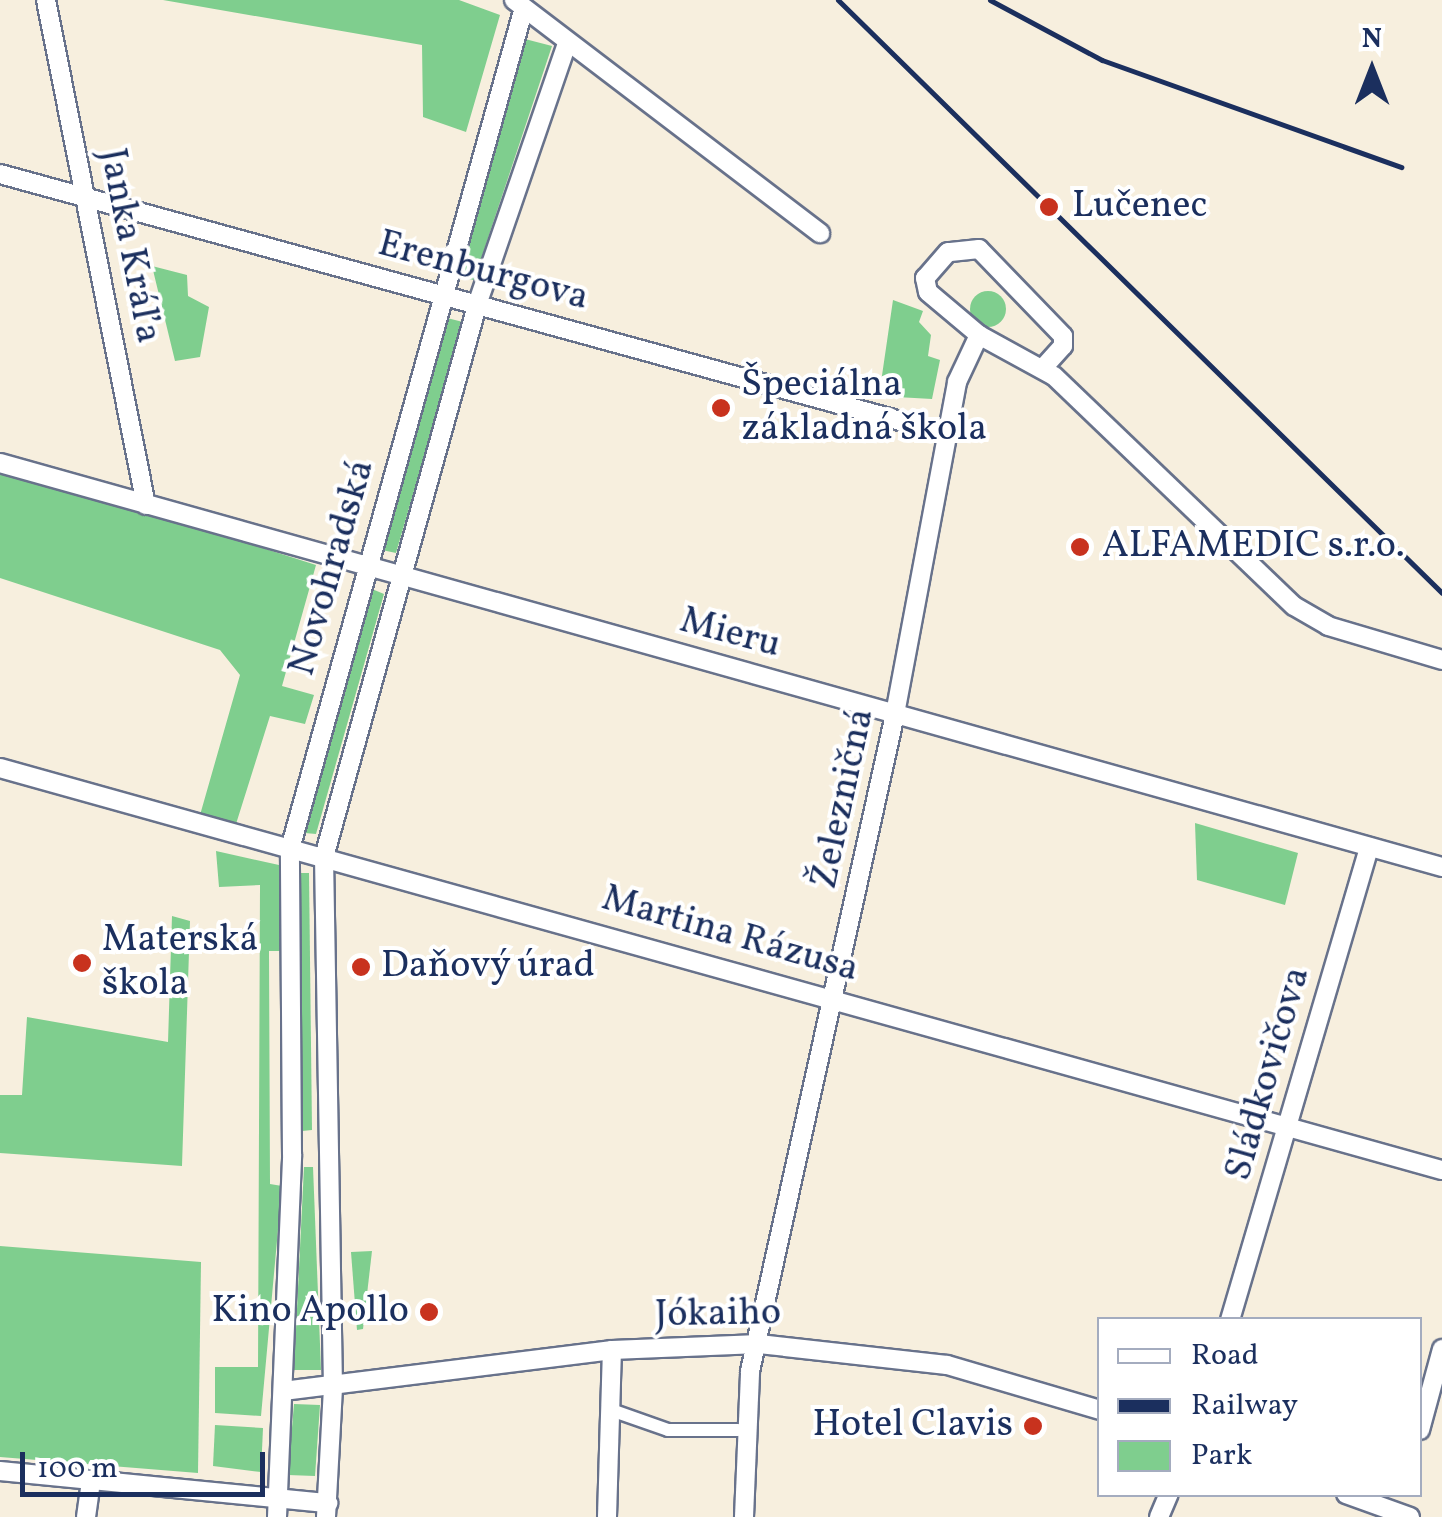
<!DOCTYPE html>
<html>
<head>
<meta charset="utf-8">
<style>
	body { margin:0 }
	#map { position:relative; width:1442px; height:1517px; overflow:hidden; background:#f7efde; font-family:Vollkorn,serif }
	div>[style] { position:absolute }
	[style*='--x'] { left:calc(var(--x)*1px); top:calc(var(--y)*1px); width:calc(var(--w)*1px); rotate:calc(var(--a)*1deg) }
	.green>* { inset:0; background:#7fce8e }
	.round { border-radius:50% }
	.roads { filter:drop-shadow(2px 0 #68728b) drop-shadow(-2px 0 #68728b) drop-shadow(0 2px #68728b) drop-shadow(0 -2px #68728b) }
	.pedestrian>* { height:12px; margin:-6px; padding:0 6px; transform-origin:6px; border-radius:6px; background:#fff }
	.minor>* { height:18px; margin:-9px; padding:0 9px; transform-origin:9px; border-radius:9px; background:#fff }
	.rail>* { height:5px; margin:-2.5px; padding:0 2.5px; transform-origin:2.5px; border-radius:2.5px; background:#1b2f5e }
	.dots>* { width:28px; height:28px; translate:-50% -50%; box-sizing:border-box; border:5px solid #fff; border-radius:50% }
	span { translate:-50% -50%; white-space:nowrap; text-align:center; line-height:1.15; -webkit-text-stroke:8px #fff; paint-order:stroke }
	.poi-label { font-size:38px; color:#1b2f5e }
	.left { translate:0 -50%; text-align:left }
	.right { translate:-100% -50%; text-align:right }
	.street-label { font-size:38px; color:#1b2f5e }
	.legend { position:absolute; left:1097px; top:1317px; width:325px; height:180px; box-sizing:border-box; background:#fff; border:2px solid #a4acbf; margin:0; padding:12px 18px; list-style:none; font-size:30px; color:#1b2f5e }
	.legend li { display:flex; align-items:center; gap:20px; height:50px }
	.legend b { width:50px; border:2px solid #a4acbf }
	.north { position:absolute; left:1322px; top:20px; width:100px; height:100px; -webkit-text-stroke:8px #fff; paint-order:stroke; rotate:0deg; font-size:28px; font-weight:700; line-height:40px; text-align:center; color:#1b2f5e }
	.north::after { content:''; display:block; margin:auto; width:35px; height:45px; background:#1b2f5e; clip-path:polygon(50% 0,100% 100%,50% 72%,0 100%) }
	.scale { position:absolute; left:20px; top:1452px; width:245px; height:45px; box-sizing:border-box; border:5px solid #1b2f5e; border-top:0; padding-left:12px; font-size:30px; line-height:35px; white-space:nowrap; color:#1b2f5e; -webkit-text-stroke:8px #fff; paint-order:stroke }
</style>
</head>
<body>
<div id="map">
	<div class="green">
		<div style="clip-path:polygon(163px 0,459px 0,500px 15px,466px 132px,423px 117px,422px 45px)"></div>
		<div style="clip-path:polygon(525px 39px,552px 46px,474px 280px,457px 277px)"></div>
		<div style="clip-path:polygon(152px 266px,187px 275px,188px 296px,209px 307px,200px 357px,175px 361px)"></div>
		<div class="round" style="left:970px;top:291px;width:36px;height:36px"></div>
		<div style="clip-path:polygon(893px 300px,923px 311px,919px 322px,931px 335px,928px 356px,940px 360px,932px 399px,879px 396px)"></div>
		<div style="clip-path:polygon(447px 318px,463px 322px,396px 553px,382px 550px)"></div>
		<div style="clip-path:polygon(0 464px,316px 565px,282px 686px,314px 695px,305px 724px,270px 716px,236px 824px,200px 815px,240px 675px,220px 650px,0 578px)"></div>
		<div style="clip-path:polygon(372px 589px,384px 594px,316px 834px,305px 833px)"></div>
		<div style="clip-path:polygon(1195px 823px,1298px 853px,1285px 905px,1197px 880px)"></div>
		<div style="clip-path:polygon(216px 851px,279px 865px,282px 951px,269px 951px,270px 1184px,282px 1186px,261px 1416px,215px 1413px,215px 1367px,258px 1367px,260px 885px,219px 887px)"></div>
		<div style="clip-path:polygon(299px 873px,309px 873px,312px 1130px,302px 1131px)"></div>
		<div style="clip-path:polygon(172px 916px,190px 921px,182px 1166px,0 1153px,0 1095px,22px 1095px,27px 1017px,168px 1042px)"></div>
		<div style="clip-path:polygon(304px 1167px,313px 1167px,321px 1370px,294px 1370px)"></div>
		<div style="clip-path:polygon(0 1246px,201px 1262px,198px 1473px,0 1457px)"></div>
		<div style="clip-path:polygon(372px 1251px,363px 1329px,357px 1330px,351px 1252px)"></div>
		<div style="clip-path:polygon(294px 1404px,320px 1405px,315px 1476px,288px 1475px)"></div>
		<div style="clip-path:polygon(215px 1425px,263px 1428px,261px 1472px,213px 1466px)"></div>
	</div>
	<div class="roads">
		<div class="pedestrian">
			<div style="--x:614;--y:1411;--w:57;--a:19.4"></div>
			<div style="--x:668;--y:1430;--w:70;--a:0"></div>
		</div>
		<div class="minor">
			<div style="--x:46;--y:0;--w:515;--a:78.8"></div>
			<div style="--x:514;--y:0;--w:385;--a:37.3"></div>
			<div style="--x:0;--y:174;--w:983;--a:15.34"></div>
			<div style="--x:1043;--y:368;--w:30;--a:-48"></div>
			<div style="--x:1063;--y:346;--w:10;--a:-90"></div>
			<div style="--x:1063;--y:336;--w:121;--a:-134"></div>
			<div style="--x:979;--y:249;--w:31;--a:174"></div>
			<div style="--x:948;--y:252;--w:35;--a:131"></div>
			<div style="--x:925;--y:278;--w:14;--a:78"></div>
			<div style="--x:928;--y:292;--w:67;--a:40.1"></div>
			<div style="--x:979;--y:335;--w:85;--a:28.7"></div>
			<div style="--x:1054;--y:376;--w:332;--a:43.8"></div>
			<div style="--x:1294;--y:606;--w:39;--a:30"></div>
			<div style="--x:1328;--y:626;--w:119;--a:16.6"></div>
			<div style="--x:0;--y:463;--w:1498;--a:15.65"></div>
			<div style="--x:0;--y:768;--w:1497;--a:15.58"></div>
			<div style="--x:1230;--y:1320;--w:493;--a:-73.6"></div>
			<div style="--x:283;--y:1391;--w:332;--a:-7.1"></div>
			<div style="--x:612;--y:1350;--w:147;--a:-2.3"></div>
			<div style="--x:759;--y:1344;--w:189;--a:6.4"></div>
			<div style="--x:947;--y:1365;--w:159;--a:16.4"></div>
			<div style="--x:1420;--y:1430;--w:84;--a:-74.8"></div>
			<div style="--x:0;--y:1471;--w:330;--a:5.6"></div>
			<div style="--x:1346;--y:1494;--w:68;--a:19.8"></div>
			<div style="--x:86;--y:1517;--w:36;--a:-82"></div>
			<div style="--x:277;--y:1517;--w:363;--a:-87.6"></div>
			<div style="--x:292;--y:1154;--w:305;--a:-90.4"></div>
			<div style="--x:290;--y:849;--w:870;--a:-74.46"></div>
			<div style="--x:326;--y:1517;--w:129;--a:-86.9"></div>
			<div style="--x:333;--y:1388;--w:531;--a:-90.97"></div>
			<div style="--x:324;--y:857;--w:576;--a:-74.49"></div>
			<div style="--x:478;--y:302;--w:274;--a:-71"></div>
			<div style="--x:607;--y:1517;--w:167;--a:-88.3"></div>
			<div style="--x:744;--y:1517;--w:146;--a:-87.6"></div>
			<div style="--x:750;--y:1371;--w:673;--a:-77.55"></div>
			<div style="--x:895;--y:714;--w:338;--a:-79.4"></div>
			<div style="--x:957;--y:382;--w:52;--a:-64.9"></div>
			<div style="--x:1159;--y:1517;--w:25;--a:-67"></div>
		</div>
	</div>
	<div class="rail">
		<div style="--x:838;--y:0;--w:846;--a:44.47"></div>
		<div style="--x:990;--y:0;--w:127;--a:28.2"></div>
		<div style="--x:1102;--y:60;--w:318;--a:19.7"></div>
	</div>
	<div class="dots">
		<div style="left:1049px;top:207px;background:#c8321e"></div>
		<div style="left:721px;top:408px;background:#c8321e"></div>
		<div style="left:1080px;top:547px;background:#c8321e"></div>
		<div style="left:82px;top:963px;background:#c8321e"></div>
		<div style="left:361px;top:967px;background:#c8321e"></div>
		<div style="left:429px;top:1312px;background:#c8321e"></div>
		<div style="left:1033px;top:1426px;background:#c8321e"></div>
	</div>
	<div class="poi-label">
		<span class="left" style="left:1072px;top:207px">Lučenec</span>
		<span class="left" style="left:741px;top:408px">Špeciálna<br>základná škola</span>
		<span class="left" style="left:1102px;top:547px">ALFAMEDIC s.r.o.</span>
		<span class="left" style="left:102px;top:963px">Materská<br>škola</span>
		<span class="left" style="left:381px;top:967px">Daňový úrad</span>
		<span class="right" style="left:409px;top:1312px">Kino Apollo</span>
		<span class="right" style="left:1013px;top:1426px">Hotel Clavis</span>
	</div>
	<div class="street-label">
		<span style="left:129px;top:246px;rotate:79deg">Janka Kráľa</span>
		<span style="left:483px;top:272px;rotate:15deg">Erenburgova</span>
		<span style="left:333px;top:568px;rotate:-74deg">Novohradská</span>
		<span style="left:730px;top:634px;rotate:15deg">Mieru</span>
		<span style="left:844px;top:799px;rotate:-78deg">Železničná</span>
		<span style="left:730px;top:935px;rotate:16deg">Martina Rázusa</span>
		<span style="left:1269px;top:1074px;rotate:-74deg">Sládkovičova</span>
		<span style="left:718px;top:1315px;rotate:-1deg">Jókaiho</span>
	</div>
	<ul class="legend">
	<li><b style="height:12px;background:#fff"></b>Road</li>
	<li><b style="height:12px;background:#1b2f5e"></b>Railway</li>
	<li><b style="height:28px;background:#7fce8e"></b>Park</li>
	</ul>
	<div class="north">N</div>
	<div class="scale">100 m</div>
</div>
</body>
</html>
